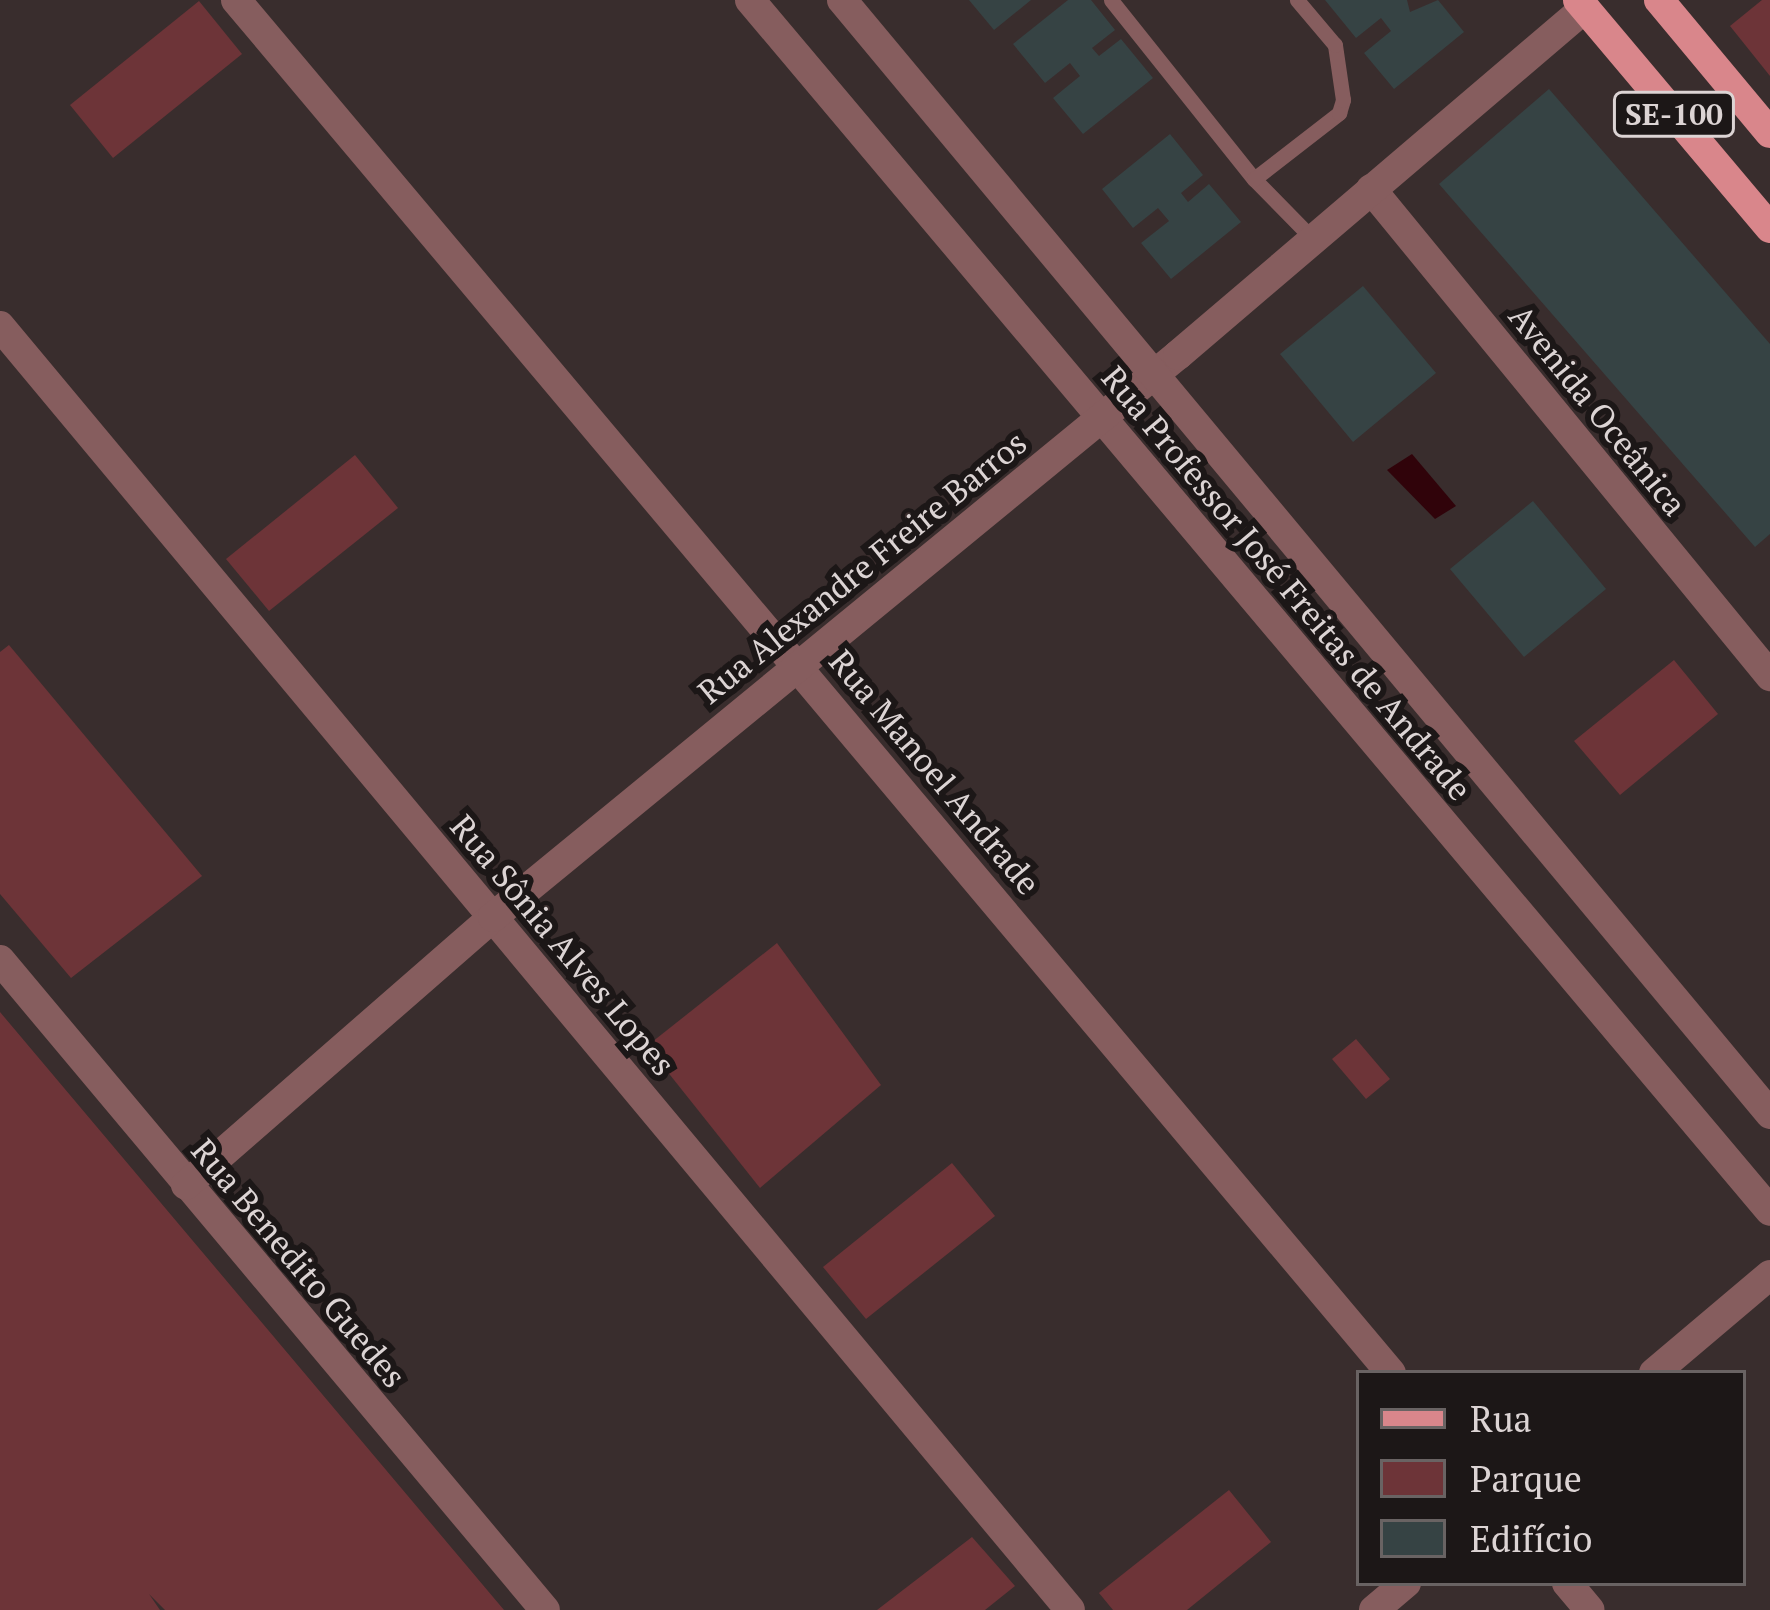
<!DOCTYPE html>
<html>
<head>
<meta charset="utf-8">
<style>
	body { margin:0 }
	#map { position:relative; width:1770px; height:1610px; overflow:hidden; background:#392d2d; font-family:"PT Serif",serif }
	div>[style] { position:absolute }
	[style*='--x'] { left:calc(var(--x)*1px); top:calc(var(--y)*1px); width:calc(var(--w)*1px); rotate:calc(var(--a)*1deg) }
	.green>* { inset:0; background:#6d3438 }
	.water>* { inset:0; background:#30030a }
	.building>* { inset:0; background:#364344 }
	.service>* { height:15px; margin:-7.5px; padding:0 7.5px; transform-origin:7.5px; border-radius:7.5px; background:#865d5e }
	.minor>* { height:30px; margin:-15px; padding:0 15px; transform-origin:15px; border-radius:15px; background:#865d5e }
	.tertiary>* { height:30px; margin:-15px; padding:0 15px; transform-origin:15px; border-radius:15px; background:#865d5e }
	.primary>* { height:30px; margin:-15px; padding:0 15px; transform-origin:15px; border-radius:15px; background:#d9868b }
	span { translate:-50% -50%; white-space:nowrap; text-align:center; line-height:1.15; -webkit-text-stroke:12px #1c1717; paint-order:stroke }
	.shield-label span { padding:3px 9px; background:#1c1717; border:3px solid; border-radius:9px; -webkit-text-stroke-width:0 }
	.shield-label { font-size:30px; color:#dcd4d4; font-weight:700 }
	.street-label { font-size:33px; color:#dcd4d4 }
	.legend { position:absolute; left:1356px; top:1370px; width:390px; height:216px; box-sizing:border-box; background:#1c1717; border:3px solid #696363; margin:0; padding:15px 21px; list-style:none; font-size:36px; color:#dcd4d4 }
	.legend li { display:flex; align-items:center; gap:24px; height:60px }
	.legend b { width:60px; border:3px solid #696363 }
</style>
</head>
<body>
<div id="map">
	<div class="green">
		<div style="clip-path:polygon(1762px 0,1770px 0,1770px 76px,1730px 26px)"></div>
		<div style="clip-path:polygon(199px 1px,242px 54px,113px 158px,70px 105px)"></div>
		<div style="clip-path:polygon(355px 455px,398px 508px,269px 611px,226px 559px)"></div>
		<div style="clip-path:polygon(9px 645px,202px 876px,71px 978px,0 894px,0 652px)"></div>
		<div style="clip-path:polygon(1674px 660px,1718px 714px,1620px 795px,1574px 741px)"></div>
		<div style="clip-path:polygon(777px 943px,881px 1085px,760px 1188px,647px 1046px)"></div>
		<div style="clip-path:polygon(0 1012px,504px 1610px,165px 1610px,149px 1594px,160px 1610px,0 1610px)"></div>
		<div style="clip-path:polygon(1356px 1039px,1390px 1079px,1366px 1099px,1332px 1059px)"></div>
		<div style="clip-path:polygon(952px 1163px,995px 1216px,866px 1319px,823px 1267px)"></div>
		<div style="clip-path:polygon(1229px 1490px,1271px 1542px,1187px 1610px,1113px 1610px,1099px 1593px)"></div>
		<div style="clip-path:polygon(972px 1537px,1015px 1586px,985px 1610px,877px 1610px)"></div>
	</div>
	<div class="water">
		<div style="clip-path:polygon(1412px 454px,1456px 506px,1435px 519px,1387px 470px)"></div>
	</div>
	<div class="building">
		<div style="clip-path:polygon(969px 0,1031px 0,994px 30px)"></div>
		<div style="clip-path:polygon(1068px 0,1091px 0,1115px 30px,1092px 48px,1099px 56px,1121px 39px,1153px 78px,1083px 134px,1053px 98px,1080px 76px,1070px 63px,1045px 83px,1013px 44px)"></div>
		<div style="clip-path:polygon(1325px 0,1407px 0,1410px 12px,1438px 0,1464px 32px,1394px 89px,1364px 53px,1391px 31px,1381px 18px,1356px 38px)"></div>
		<div style="clip-path:polygon(1549px 89px,1770px 344px,1770px 534px,1755px 547px,1439px 184px)"></div>
		<div style="clip-path:polygon(1170px 134px,1203px 175px,1181px 193px,1188px 202px,1209px 184px,1241px 222px,1171px 279px,1141px 243px,1169px 221px,1158px 208px,1133px 228px,1102px 189px)"></div>
		<div style="clip-path:polygon(1363px 286px,1436px 373px,1353px 442px,1280px 354px)"></div>
		<div style="clip-path:polygon(1533px 501px,1606px 589px,1524px 657px,1450px 569px)"></div>
	</div>
	<div class="service">
		<div style="--x:1111;--y:0;--w:229;--a:51.4"></div>
		<div style="--x:1254;--y:179;--w:84;--a:45.5"></div>
		<div style="--x:1254;--y:179;--w:108;--a:-37.8"></div>
		<div style="--x:1339;--y:113;--w:14;--a:-73"></div>
		<div style="--x:1343;--y:100;--w:56;--a:-98.3"></div>
		<div style="--x:1335;--y:45;--w:59;--a:-130.2"></div>
	</div>
	<div class="minor">
		<div style="--x:236;--y:0;--w:1794;--a:49.93"></div>
		<div style="--x:750;--y:0;--w:1583;--a:49.89"></div>
		<div style="--x:1371;--y:189;--w:630;--a:50.67"></div>
		<div style="--x:0;--y:326;--w:1671;--a:50.19"></div>
		<div style="--x:0;--y:960;--w:848;--a:50.02"></div>
		<div style="--x:186;--y:1185;--w:408;--a:-41.1"></div>
		<div style="--x:493;--y:917;--w:886;--a:-39.37"></div>
		<div style="--x:1178;--y:355;--w:535;--a:-40.45"></div>
		<div style="--x:1654;--y:1373;--w:152;--a:-40.2"></div>
		<div style="--x:1567;--y:1583;--w:35;--a:50"></div>
		<div style="--x:1374;--y:1610;--w:42;--a:-40.2"></div>
	</div>
	<div class="tertiary">
		<div style="--x:842;--y:0;--w:1450;--a:50.2"></div>
	</div>
	<div class="primary">
		<div style="--x:1578;--y:0;--w:298;--a:49.9"></div>
		<div style="--x:1659;--y:0;--w:173;--a:50.2"></div>
	</div>
	<div class="shield-label">
		<span style="left:1674px;top:114px">SE-100</span>
	</div>
	<div class="street-label">
		<span style="left:1598px;top:410px;rotate:51deg">Avenida Oceânica</span>
		<span style="left:862px;top:567px;rotate:-39deg">Rua Alexandre Freire Barros</span>
		<span style="left:1287px;top:583px;rotate:50deg">Rua Professor José Freitas de Andrade</span>
		<span style="left:935px;top:772px;rotate:50deg">Rua Manoel Andrade</span>
		<span style="left:563px;top:945px;rotate:50deg">Rua Sônia Alves Lopes</span>
		<span style="left:299px;top:1263px;rotate:50deg">Rua Benedito Guedes</span>
	</div>
	<ul class="legend">
	<li><b style="height:15px;background:#d9868b"></b>Rua</li>
	<li><b style="height:33px;background:#6d3438"></b>Parque</li>
	<li><b style="height:33px;background:#364344"></b>Edifício</li>
	</ul>
</div>
</body>
</html>
